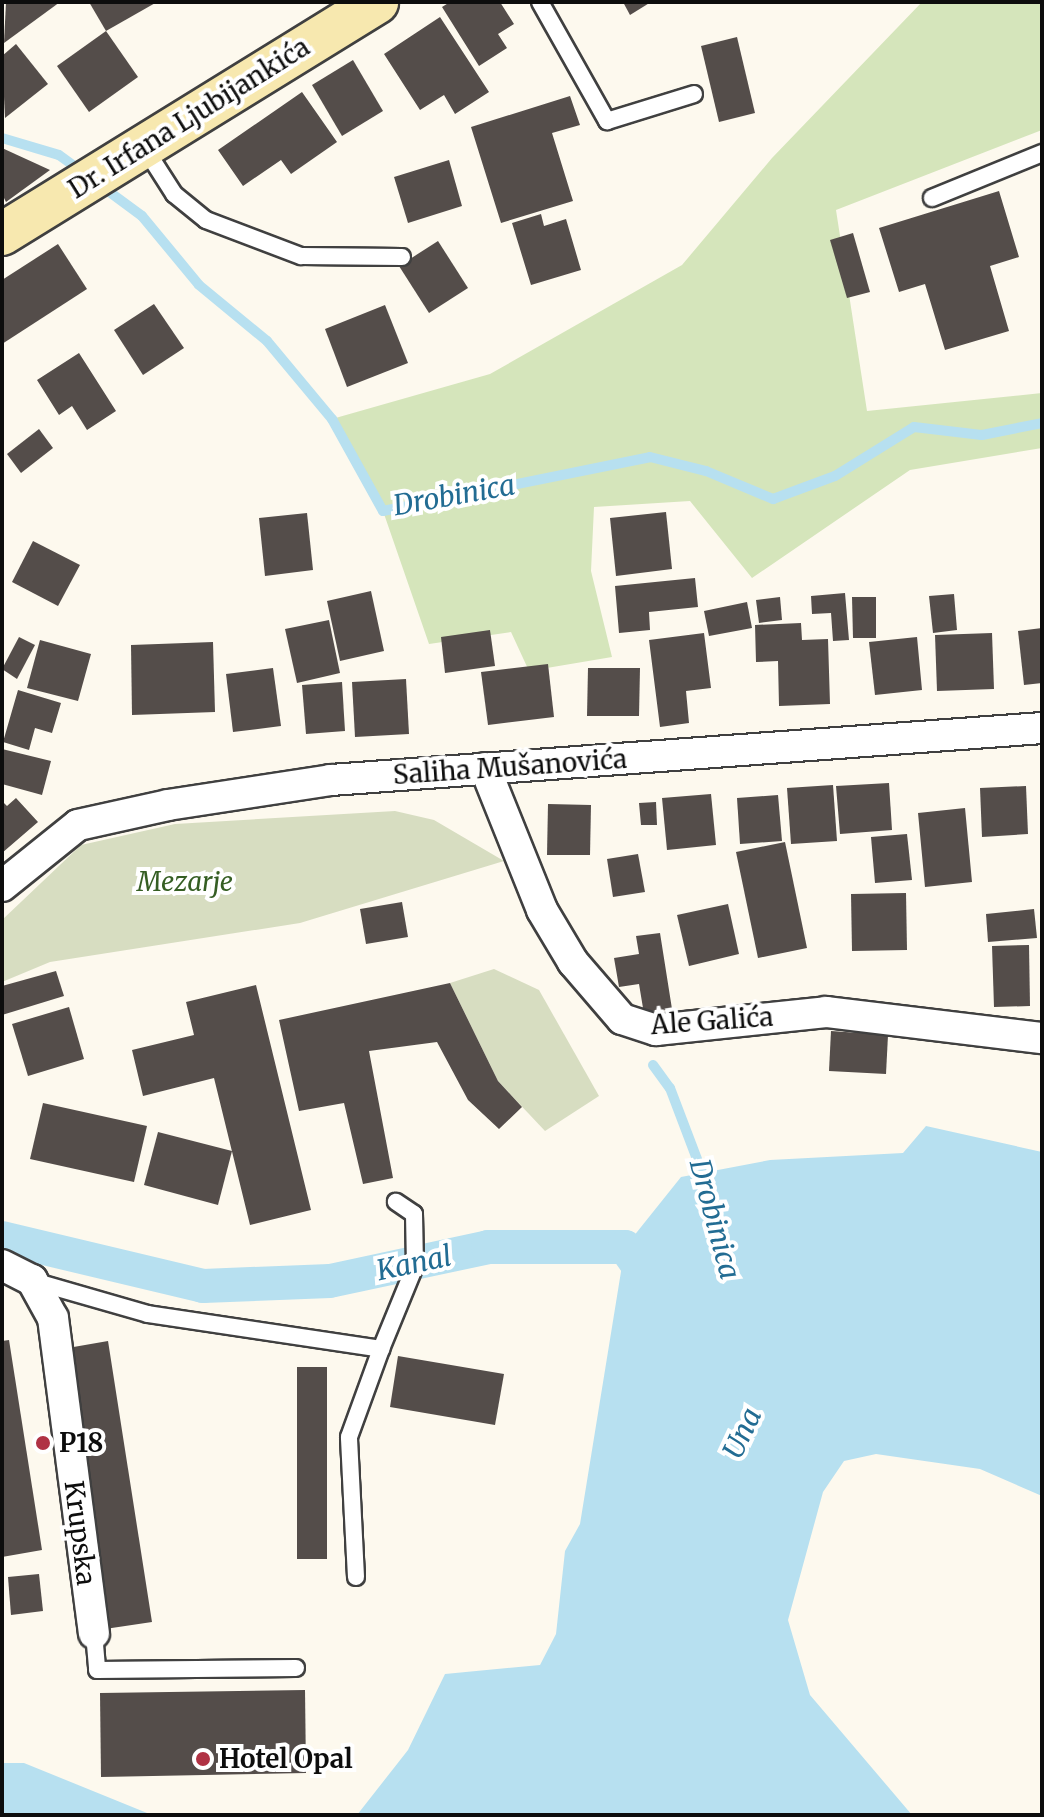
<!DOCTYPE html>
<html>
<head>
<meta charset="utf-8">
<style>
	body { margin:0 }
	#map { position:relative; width:1044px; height:1817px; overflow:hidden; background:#fdf9ee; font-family:Merriweather,serif }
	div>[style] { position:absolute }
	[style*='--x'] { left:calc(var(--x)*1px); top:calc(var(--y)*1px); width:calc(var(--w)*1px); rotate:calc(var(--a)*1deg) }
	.green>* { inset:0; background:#d5e5bb }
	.cemetery>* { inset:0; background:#d7ddc1 }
	.water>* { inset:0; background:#b7e0f0 }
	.stream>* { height:10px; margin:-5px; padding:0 5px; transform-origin:5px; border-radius:5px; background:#b7e0f0 }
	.canal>* { height:34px; margin:-17px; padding:0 17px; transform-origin:17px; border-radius:17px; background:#b7e0f0 }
	.building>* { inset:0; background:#544d4a }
	.roads { filter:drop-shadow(2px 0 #404040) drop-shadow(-2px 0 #404040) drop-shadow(0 2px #404040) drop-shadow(0 -2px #404040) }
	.lane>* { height:16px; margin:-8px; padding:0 8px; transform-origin:8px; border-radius:8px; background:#fff }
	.street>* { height:30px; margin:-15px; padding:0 15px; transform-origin:15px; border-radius:15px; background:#fff }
	.secondary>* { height:42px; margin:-21px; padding:0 21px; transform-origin:21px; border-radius:21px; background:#f7e8af }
	.dots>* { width:22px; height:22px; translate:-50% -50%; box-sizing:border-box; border:4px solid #fff; border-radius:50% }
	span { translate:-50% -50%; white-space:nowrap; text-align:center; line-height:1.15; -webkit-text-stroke:8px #fff; paint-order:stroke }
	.street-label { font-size:26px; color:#0d0d0d }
	.park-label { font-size:26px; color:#355e23; font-style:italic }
	.poi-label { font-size:26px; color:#0d0d0d; font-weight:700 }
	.left { translate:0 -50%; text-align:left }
	.water-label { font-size:28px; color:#226c93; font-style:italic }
	.frame { position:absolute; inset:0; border:4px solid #0d0d0d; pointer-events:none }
</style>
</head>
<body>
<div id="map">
	<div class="green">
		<div style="clip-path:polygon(922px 2px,1042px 2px,1042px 130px,836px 210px,867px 411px,1042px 393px,1042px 448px,910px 470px,752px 578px,690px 501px,594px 507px,591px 571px,612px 657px,529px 671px,511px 632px,429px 644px,383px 511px,332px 419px,490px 374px,682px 265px,772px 158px)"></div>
	</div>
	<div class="cemetery">
		<div style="clip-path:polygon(395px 811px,434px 820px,504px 861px,300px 923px,50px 962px,2px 982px,2px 920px,81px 845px,175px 824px)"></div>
		<div style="clip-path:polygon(494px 969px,539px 990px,599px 1096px,545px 1131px,498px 1081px,450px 983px)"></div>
	</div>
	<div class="water">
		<div style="clip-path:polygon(926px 1126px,1042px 1152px,1042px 1496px,980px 1469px,876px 1454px,844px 1461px,823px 1492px,788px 1620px,810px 1695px,912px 1815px,357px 1815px,408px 1750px,445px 1674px,540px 1665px,556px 1634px,565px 1551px,580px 1524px,625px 1247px,681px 1177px,770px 1160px,903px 1153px)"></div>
		<div style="clip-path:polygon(2px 1763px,24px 1763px,152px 1815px,2px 1815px)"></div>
	</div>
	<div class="stream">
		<div style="--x:2;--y:138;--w:59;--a:16.6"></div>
		<div style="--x:59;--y:155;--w:31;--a:36"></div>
		<div style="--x:100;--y:185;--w:52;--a:36.4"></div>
		<div style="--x:142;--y:216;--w:89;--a:50.4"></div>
		<div style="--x:199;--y:285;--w:88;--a:39.5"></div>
		<div style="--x:267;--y:341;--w:102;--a:50.2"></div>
		<div style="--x:332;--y:419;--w:105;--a:61"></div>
		<div style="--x:383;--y:511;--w:272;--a:-11.4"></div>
		<div style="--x:650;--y:457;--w:58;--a:14"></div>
		<div style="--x:706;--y:471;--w:73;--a:22.7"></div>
		<div style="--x:773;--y:499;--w:66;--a:-20.4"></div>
		<div style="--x:835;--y:476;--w:93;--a:-31.8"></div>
		<div style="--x:914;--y:427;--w:68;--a:6.7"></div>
		<div style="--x:982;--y:435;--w:61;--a:-11.3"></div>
		<div style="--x:653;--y:1065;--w:29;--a:54"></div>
		<div style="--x:670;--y:1088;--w:102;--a:69.2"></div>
	</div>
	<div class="canal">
		<div style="--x:2;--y:1238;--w:207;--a:13.4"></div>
		<div style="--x:203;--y:1286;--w:127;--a:-2.3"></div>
		<div style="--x:330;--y:1281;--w:162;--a:-12.1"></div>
		<div style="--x:488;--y:1247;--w:137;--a:0"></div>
		<div style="--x:625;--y:1247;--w:47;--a:54.6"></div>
	</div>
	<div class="building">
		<div style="clip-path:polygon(6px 2px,60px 2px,4px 43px)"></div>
		<div style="clip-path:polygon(89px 2px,157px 2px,106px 31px)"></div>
		<div style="clip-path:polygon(450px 2px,500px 2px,514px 24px,498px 34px,507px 48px,479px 66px,442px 7px)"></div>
		<div style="clip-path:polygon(623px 2px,651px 2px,630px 15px)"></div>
		<div style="clip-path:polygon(440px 17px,489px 92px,455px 114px,444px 95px,420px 110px,384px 54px)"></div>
		<div style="clip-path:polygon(106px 31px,138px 77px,89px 112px,57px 66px)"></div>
		<div style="clip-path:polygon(737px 37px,755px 113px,719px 122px,701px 46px)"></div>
		<div style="clip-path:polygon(16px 44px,48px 84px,5px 118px,2px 56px)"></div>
		<div style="clip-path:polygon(353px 60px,383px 111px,342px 136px,312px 85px)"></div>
		<div style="clip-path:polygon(302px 92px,337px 142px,291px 174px,281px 160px,243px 186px,218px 150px)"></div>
		<div style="clip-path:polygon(570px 96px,580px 125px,552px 133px,573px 201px,501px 223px,471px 127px)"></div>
		<div style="clip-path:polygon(2px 148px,50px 170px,6px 202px,2px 194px)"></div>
		<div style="clip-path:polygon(449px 160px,462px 206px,408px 223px,394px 177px)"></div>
		<div style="clip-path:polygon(999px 191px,1019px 257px,990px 266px,1009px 331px,945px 350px,925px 284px,899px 292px,879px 228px)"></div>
		<div style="clip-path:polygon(541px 214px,544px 226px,566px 219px,581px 270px,531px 285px,512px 223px)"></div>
		<div style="clip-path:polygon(853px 233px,870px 292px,847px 298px,830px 240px)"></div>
		<div style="clip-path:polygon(438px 241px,468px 288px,429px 313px,399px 266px)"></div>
		<div style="clip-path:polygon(58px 244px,87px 289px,2px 344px,2px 280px)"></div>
		<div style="clip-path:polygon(154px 304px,184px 348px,143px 375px,114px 330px)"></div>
		<div style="clip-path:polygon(385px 305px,408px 363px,347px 387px,325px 329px)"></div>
		<div style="clip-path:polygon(79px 353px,116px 411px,87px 430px,72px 406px,59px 415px,37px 380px)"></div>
		<div style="clip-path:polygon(39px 429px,53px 448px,21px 473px,7px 454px)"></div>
		<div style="clip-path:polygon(666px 512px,672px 569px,616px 576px,610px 518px)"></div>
		<div style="clip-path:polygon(307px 513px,313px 570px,265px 576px,259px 518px)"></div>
		<div style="clip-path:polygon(33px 541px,80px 565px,58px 606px,12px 582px)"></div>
		<div style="clip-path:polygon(695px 578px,698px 607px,649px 612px,650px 630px,619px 633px,615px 586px)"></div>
		<div style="clip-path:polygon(371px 591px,384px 651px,340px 661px,327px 601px)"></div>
		<div style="clip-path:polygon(845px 593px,849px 640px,833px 641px,831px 613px,812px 614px,811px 596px)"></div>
		<div style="clip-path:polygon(954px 594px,957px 630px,933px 633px,929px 596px)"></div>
		<div style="clip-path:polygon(780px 597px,782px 620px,759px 623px,756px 600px)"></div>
		<div style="clip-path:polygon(852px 597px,876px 597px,876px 638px,853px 638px)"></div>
		<div style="clip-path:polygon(747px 602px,752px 628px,709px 636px,704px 611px)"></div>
		<div style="clip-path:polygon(329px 620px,340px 673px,297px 683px,285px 629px)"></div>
		<div style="clip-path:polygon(801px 623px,802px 640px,828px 639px,830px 704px,779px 706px,778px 661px,756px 662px,755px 625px)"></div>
		<div style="clip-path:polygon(1042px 628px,1042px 683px,1024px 685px,1018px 631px)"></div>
		<div style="clip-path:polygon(490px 630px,495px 666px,445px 673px,441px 637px)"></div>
		<div style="clip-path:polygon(704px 633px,711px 688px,686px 691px,689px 723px,660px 727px,649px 640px)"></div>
		<div style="clip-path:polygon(992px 633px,994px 689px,937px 691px,935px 635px)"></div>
		<div style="clip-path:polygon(19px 637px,35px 645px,17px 679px,2px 669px)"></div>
		<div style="clip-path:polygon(917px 637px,922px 690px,875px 695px,869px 642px)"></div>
		<div style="clip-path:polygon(40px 640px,91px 654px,78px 701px,27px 688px)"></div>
		<div style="clip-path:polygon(213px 642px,215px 712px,132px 715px,131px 645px)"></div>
		<div style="clip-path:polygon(548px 664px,554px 717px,488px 725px,481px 672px)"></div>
		<div style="clip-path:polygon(273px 668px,281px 726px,233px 732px,226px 674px)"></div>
		<div style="clip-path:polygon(588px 668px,640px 668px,639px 716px,587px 716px)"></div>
		<div style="clip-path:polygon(406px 679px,409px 734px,355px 737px,352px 682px)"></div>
		<div style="clip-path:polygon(342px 682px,345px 731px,306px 734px,302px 685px)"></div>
		<div style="clip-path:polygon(18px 690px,61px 703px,52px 733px,35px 728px,29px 750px,3px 742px)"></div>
		<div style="clip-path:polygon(2px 749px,51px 761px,42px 795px,2px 784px)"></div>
		<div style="clip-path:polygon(889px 783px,892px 830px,840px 834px,836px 786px)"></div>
		<div style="clip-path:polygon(833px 785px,837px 841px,791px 844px,787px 788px)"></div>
		<div style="clip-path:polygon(1026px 786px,1028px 834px,982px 837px,980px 788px)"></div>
		<div style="clip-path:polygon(711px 794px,716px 845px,667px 850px,662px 798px)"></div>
		<div style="clip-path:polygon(778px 795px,782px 841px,740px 844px,737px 798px)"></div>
		<div style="clip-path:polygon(16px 798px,38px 822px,2px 853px,2px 801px,7px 806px)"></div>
		<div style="clip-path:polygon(656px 802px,657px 825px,641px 825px,639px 803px)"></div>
		<div style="clip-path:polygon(548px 804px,591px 805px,590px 855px,547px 855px)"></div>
		<div style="clip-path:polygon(965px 808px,972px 882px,925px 887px,918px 813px)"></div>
		<div style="clip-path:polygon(907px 834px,912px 880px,875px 883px,871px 837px)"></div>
		<div style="clip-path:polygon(785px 842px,807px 948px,758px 958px,736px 852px)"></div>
		<div style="clip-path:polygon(638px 854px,645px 892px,613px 897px,607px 859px)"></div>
		<div style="clip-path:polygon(906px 893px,907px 950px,852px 951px,851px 894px)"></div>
		<div style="clip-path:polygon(402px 902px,408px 937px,366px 944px,360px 909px)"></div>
		<div style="clip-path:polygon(728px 904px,739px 954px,689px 966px,677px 915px)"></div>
		<div style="clip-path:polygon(1034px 909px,1037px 938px,988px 942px,986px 914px)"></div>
		<div style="clip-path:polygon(660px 933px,672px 1009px,644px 1014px,639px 984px,619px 987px,614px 958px,639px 954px,636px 936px)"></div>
		<div style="clip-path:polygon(1029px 945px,1030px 1006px,994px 1007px,992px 946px)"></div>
		<div style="clip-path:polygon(56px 971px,64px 996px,2px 1015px,2px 986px)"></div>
		<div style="clip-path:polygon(450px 983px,498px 1081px,522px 1107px,499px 1129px,468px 1100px,437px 1042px,369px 1051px,393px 1178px,363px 1184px,344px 1103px,299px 1111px,279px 1020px)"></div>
		<div style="clip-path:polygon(256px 985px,311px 1210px,250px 1225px,214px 1078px,143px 1096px,132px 1050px,194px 1035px,186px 1002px)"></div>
		<div style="clip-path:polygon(69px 1007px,84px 1059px,28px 1076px,12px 1024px)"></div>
		<div style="clip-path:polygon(831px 1031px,888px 1035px,886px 1074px,829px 1071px)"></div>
		<div style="clip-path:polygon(43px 1103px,147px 1126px,134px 1182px,30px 1159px)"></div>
		<div style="clip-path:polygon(158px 1132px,232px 1151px,218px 1205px,144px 1185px)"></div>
		<div style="clip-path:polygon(9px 1340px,42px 1550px,2px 1557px,2px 1341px)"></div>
		<div style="clip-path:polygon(108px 1341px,152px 1622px,105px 1629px,62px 1349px)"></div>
		<div style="clip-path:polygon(398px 1356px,504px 1374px,495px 1425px,390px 1407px)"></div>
		<div style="clip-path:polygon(297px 1367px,327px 1367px,327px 1559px,297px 1559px)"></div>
		<div style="clip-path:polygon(39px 1574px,43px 1611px,11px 1615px,8px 1577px)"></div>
		<div style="clip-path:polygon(305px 1690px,306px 1773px,101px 1777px,100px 1693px)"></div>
	</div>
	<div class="roads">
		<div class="lane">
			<div style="--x:540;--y:2;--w:137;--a:60.6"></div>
			<div style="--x:607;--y:121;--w:91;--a:-17.2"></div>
			<div style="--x:144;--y:147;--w:56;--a:57.4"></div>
			<div style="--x:174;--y:194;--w:41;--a:39.1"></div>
			<div style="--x:206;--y:220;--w:102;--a:20.8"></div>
			<div style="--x:301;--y:256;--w:101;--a:0.6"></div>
			<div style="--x:932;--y:198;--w:119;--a:-22.2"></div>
			<div style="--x:33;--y:1281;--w:120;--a:16"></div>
			<div style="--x:148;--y:1314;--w:236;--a:8.5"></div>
			<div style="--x:381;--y:1349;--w:90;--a:-67.7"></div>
			<div style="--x:415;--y:1266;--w:52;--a:-91.1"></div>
			<div style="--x:414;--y:1214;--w:22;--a:-146"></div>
			<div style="--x:356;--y:1577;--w:140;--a:-92.9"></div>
			<div style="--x:349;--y:1437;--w:94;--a:-70"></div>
			<div style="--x:94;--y:1633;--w:37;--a:85"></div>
			<div style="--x:97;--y:1670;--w:199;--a:-0.6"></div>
		</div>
		<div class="street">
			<div style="--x:485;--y:768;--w:153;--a:68.1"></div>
			<div style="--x:542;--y:910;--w:61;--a:59.2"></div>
			<div style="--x:573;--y:962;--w:75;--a:49.3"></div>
			<div style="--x:622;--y:1019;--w:36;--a:18"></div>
			<div style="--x:656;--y:1030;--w:171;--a:-6"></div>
			<div style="--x:826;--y:1012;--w:218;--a:6.9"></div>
			<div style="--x:2;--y:886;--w:97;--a:-38.8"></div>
			<div style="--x:78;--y:825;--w:92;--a:-12.5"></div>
			<div style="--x:168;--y:805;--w:165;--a:-8.7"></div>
			<div style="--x:331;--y:780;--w:713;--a:-4.18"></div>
			<div style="--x:2;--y:1265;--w:34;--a:27"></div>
			<div style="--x:32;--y:1280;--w:43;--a:61.1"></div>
			<div style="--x:53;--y:1318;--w:318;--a:82.6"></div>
		</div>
		<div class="secondary">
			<div style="--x:2;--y:234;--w:441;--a:-31.7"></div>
		</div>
	</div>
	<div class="dots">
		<div style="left:43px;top:1443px;background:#b03244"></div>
		<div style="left:203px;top:1759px;background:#b03244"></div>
	</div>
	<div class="street-label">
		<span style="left:189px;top:118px;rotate:-32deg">Dr. Irfana Ljubijankića</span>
		<span style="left:510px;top:767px;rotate:-4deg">Saliha Mušanovića</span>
		<span style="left:712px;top:1021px;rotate:-4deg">Ale Galića</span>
		<span style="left:80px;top:1533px;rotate:83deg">Krupska</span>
	</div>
	<div class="park-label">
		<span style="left:185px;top:882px">Mezarje</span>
	</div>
	<div class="poi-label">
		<span class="left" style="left:59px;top:1443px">P18</span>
		<span class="left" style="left:219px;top:1759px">Hotel Opal</span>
	</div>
	<div class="water-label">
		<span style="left:454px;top:495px;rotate:-10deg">Drobinica</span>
		<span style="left:715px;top:1219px;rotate:75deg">Drobinica</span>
		<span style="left:414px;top:1263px;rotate:-12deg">Kanal</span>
		<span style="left:742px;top:1433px;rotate:-65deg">Una</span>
	</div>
	<div class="frame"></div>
</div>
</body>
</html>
